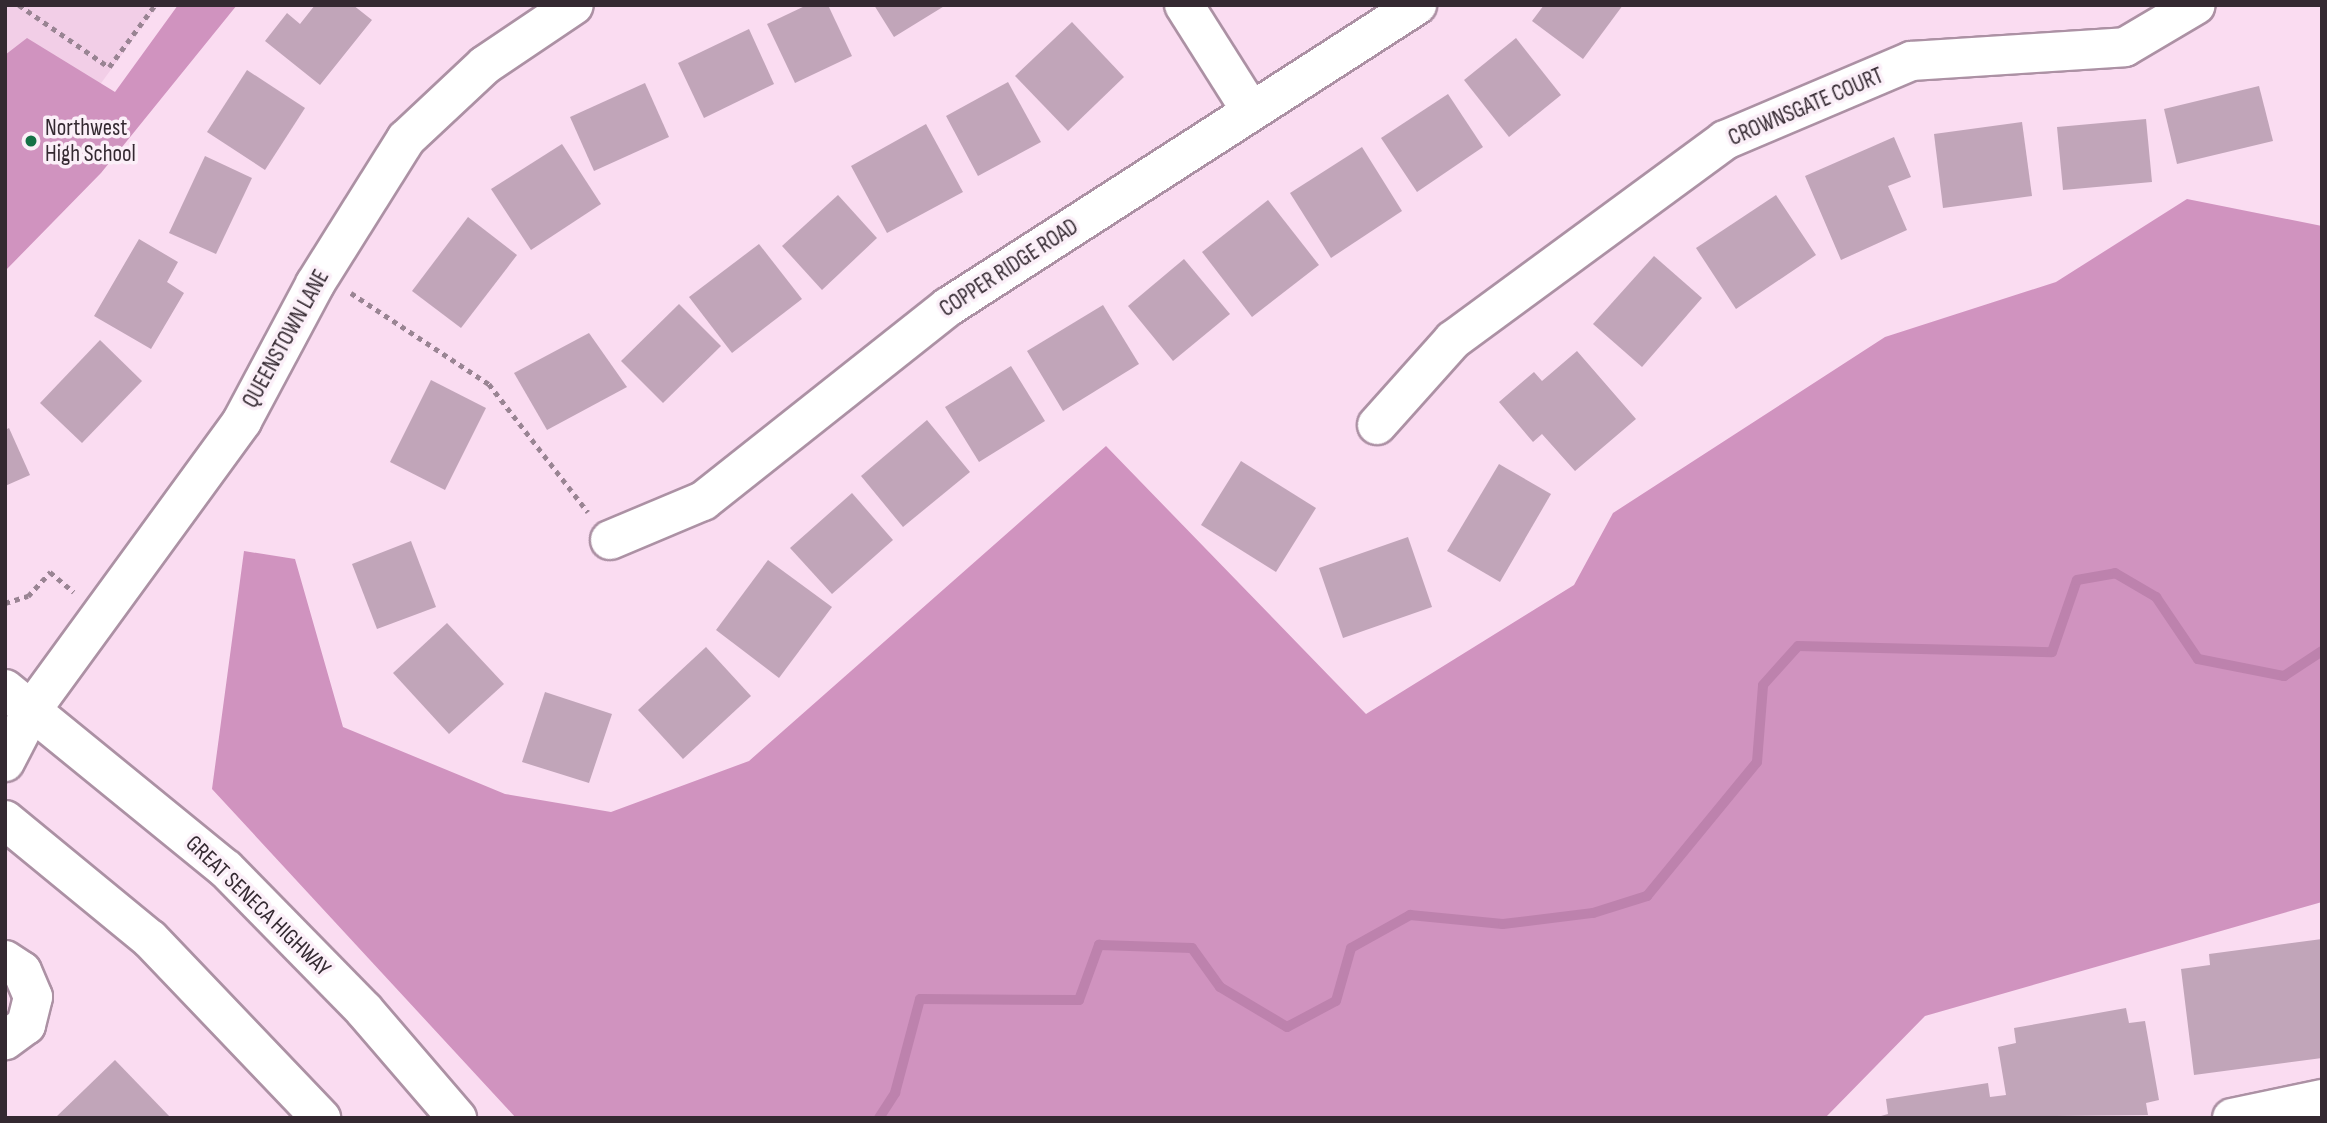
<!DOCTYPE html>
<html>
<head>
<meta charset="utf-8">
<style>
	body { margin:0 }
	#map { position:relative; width:2327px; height:1123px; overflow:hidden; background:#fadcf1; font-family:"Sofia Sans Condensed",sans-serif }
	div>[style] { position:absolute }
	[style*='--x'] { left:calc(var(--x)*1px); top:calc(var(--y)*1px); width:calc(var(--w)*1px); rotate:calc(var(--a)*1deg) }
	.built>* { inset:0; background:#f2cee7 }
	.forest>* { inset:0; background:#d093bf }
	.stream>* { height:10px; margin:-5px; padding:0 5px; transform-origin:5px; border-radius:5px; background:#bd82ad }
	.building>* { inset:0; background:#c1a5b9 }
	.path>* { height:4.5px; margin-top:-2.25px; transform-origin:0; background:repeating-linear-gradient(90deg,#998493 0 5px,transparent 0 10px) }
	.roads { filter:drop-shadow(2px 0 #ac91a4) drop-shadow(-2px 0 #ac91a4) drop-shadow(0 2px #ac91a4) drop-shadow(0 -2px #ac91a4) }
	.minor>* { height:38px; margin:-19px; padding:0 19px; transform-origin:19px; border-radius:19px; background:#fff }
	.major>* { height:38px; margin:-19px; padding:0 19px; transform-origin:19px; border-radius:19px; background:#fff }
	.dots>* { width:19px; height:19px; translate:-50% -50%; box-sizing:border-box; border:4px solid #fbeff8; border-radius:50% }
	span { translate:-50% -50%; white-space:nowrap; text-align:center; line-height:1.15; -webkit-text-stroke:7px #fbeff8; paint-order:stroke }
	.street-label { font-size:23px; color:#342931 }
	.poi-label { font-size:23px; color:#342931 }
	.left { translate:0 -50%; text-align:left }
	.frame { position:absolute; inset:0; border:7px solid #342931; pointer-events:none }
</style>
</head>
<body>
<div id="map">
	<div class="built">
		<div style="clip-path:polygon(5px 5px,158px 5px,5px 215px)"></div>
	</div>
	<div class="forest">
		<div style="clip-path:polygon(178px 5px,237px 5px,101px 173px,5px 271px,5px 55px,27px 38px,115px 92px)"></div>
		<div style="clip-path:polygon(2187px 199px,2322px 226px,2322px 902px,1925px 1016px,1825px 1118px,516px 1118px,212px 789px,244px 551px,295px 559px,343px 727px,505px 794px,611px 812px,749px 761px,1106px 446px,1366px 714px,1574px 585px,1613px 513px,1885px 337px,2056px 282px)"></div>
	</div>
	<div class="stream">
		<div style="--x:879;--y:1118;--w:30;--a:-57"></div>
		<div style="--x:895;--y:1093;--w:97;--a:-75.1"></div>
		<div style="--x:920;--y:999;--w:159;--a:0.4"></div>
		<div style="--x:1079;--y:1000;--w:59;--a:-70"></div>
		<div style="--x:1099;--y:945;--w:93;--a:1.8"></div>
		<div style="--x:1192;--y:948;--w:48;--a:54.3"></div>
		<div style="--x:1220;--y:987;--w:78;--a:30.8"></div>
		<div style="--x:1287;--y:1027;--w:55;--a:-28"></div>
		<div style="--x:1336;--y:1001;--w:55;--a:-74.2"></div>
		<div style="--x:1351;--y:948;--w:68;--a:-29.2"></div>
		<div style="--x:1410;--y:915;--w:93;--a:5.5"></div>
		<div style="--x:1503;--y:924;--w:91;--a:-7"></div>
		<div style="--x:1593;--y:913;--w:57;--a:-17.5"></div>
		<div style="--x:1647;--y:896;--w:173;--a:-50.6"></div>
		<div style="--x:1757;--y:762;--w:77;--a:-85.5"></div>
		<div style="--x:1763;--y:685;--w:52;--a:-48.1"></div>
		<div style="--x:1798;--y:646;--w:254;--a:1.4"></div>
		<div style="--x:2052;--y:652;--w:76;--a:-70.9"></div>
		<div style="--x:2077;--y:580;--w:39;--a:-10"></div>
		<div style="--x:2115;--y:573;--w:48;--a:30.3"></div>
		<div style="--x:2156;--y:597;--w:75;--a:55.9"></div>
		<div style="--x:2198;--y:659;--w:88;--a:11.2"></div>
		<div style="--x:2284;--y:676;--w:45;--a:-33.3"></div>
	</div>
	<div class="building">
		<div style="clip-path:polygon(315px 5px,353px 5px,372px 20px,320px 85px,265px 41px,287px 13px,300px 24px)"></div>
		<div style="clip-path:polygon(807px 5px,828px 5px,852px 56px,795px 83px,767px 24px)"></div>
		<div style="clip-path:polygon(874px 5px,946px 5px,894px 37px)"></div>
		<div style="clip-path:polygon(1544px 5px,1623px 5px,1583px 59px,1532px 21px)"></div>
		<div style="clip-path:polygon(1072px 22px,1124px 77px,1068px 131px,1015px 76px)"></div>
		<div style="clip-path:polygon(749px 29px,774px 84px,704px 118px,678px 63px)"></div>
		<div style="clip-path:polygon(1516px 38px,1561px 95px,1509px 137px,1464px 80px)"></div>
		<div style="clip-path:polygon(247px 70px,305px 108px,265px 170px,207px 132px)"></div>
		<div style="clip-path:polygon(1008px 82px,1041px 142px,978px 176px,946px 116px)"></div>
		<div style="clip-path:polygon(645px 83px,669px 137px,594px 171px,570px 117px)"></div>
		<div style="clip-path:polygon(2259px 86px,2273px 141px,2177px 164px,2164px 109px)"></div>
		<div style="clip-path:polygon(1448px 94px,1483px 147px,1417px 192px,1381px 138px)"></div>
		<div style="clip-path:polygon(2146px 119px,2152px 182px,2063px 190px,2057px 127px)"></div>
		<div style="clip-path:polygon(2022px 122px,2032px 196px,1943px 208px,1934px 134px)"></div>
		<div style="clip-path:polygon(926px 124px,963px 192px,887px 233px,851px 166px)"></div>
		<div style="clip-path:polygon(1894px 137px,1911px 177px,1888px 186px,1907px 230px,1841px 260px,1805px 176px)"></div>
		<div style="clip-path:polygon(562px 144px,601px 204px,531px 250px,491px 189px)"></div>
		<div style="clip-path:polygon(1362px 147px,1402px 211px,1331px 258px,1290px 193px)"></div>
		<div style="clip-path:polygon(205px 156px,252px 178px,216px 254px,169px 233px)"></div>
		<div style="clip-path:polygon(838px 195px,877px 238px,822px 290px,782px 246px)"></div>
		<div style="clip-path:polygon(1776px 195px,1816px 255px,1736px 309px,1696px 248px)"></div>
		<div style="clip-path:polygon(1268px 200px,1319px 265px,1252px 317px,1202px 252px)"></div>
		<div style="clip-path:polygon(468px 217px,517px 255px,461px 328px,412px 291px)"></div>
		<div style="clip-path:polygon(139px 239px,178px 262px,167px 282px,184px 293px,151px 349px,94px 316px)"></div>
		<div style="clip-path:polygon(759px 244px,802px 299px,732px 353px,689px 297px)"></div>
		<div style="clip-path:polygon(1654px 256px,1702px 298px,1642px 367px,1593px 324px)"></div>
		<div style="clip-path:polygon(1184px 259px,1230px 314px,1173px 361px,1128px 306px)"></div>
		<div style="clip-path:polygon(679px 304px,721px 346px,663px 403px,621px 361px)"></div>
		<div style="clip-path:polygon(1103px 305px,1139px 364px,1063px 411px,1027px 351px)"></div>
		<div style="clip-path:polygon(589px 333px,627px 387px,547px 430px,514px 373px)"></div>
		<div style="clip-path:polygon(100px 340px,142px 381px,82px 443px,40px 403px)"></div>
		<div style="clip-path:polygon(1577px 351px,1636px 419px,1575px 471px,1542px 434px,1533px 442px,1499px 402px,1534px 372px,1542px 381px)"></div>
		<div style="clip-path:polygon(1011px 366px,1045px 421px,979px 462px,945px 407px)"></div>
		<div style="clip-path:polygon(431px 380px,486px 408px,445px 490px,390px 462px)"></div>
		<div style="clip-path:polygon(927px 420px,970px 472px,903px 527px,861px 476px)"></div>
		<div style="clip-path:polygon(9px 428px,30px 475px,5px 486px,5px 430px)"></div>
		<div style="clip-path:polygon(1241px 461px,1316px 508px,1276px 572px,1201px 525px)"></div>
		<div style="clip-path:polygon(1499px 464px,1551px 494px,1500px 582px,1447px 551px)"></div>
		<div style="clip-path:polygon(852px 493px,893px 540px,832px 594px,790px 548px)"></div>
		<div style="clip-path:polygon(1408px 537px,1432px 607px,1343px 638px,1319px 568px)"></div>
		<div style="clip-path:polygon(411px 541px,436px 607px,377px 629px,352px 564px)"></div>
		<div style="clip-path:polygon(768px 560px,832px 607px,779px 678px,716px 630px)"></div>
		<div style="clip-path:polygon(447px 623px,504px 684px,449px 734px,393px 673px)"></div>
		<div style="clip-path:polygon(706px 647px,751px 696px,683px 759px,638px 710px)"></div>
		<div style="clip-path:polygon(545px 692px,612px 714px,589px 783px,522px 762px)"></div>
		<div style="clip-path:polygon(2322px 939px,2322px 1058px,2194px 1075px,2181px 969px,2210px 965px,2209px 954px)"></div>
		<div style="clip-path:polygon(2126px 1008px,2129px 1023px,2145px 1021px,2159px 1100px,2146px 1103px,2148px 1115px,1874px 1118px,1888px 1114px,1886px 1099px,1988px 1083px,1990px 1097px,2006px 1095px,1998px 1047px,2016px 1043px,2014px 1028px)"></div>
		<div style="clip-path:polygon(115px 1060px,171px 1118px,55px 1118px)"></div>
	</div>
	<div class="path">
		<div style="--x:19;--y:5;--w:109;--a:34.6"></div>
		<div style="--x:109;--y:67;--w:77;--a:-53.4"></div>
		<div style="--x:351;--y:293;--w:165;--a:33.4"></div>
		<div style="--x:489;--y:384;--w:162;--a:52.3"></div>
		<div style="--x:5;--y:603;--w:24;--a:-17"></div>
		<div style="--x:28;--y:596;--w:33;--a:-47"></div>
		<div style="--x:50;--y:572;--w:31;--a:40"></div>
	</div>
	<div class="roads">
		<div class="minor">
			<div style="--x:1184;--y:5;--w:122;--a:57.7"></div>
			<div style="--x:1377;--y:425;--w:114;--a:-48.2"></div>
			<div style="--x:1453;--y:340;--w:338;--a:-36.3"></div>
			<div style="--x:1725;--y:140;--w:202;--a:-23"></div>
			<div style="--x:1911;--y:61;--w:214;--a:-3.7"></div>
			<div style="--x:2125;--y:47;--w:82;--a:-30.6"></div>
			<div style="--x:610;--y:540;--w:101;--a:-22.8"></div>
			<div style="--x:703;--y:501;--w:313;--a:-38.4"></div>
			<div style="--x:948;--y:307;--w:558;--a:-32.78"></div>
			<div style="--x:5;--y:762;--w:61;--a:-62.6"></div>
			<div style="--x:33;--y:708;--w:355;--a:-53.9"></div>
			<div style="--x:242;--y:421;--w:155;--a:-61.9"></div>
			<div style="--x:315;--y:284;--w:171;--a:-57.9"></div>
			<div style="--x:406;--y:139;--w:108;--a:-43.1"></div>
			<div style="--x:485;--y:65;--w:107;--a:-34"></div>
			<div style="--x:5;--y:960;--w:20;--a:33"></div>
			<div style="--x:22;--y:971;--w:28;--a:67"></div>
			<div style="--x:33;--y:997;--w:29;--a:104"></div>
			<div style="--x:26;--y:1025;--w:26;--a:144"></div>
			<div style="--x:2232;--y:1118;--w:92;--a:-11.9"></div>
		</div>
		<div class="major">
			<div style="--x:5;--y:689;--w:285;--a:39.2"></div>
			<div style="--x:226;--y:869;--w:197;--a:45.6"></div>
			<div style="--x:364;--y:1010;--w:143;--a:49.3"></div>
			<div style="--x:5;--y:820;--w:188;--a:39.4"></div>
			<div style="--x:150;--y:939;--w:248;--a:46.3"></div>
		</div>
	</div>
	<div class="dots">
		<div style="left:31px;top:141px;background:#157146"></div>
	</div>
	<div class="street-label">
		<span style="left:1806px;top:107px;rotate:-23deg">CROWNSGATE COURT</span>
		<span style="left:1009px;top:268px;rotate:-33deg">COPPER RIDGE ROAD</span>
		<span style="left:286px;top:339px;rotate:-61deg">QUEENSTOWN LANE</span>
		<span style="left:258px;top:906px;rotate:44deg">GREAT SENECA HIGHWAY</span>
	</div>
	<div class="poi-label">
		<span class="left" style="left:45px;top:141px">Northwest<br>High School</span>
	</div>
	<div class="frame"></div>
</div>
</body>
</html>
